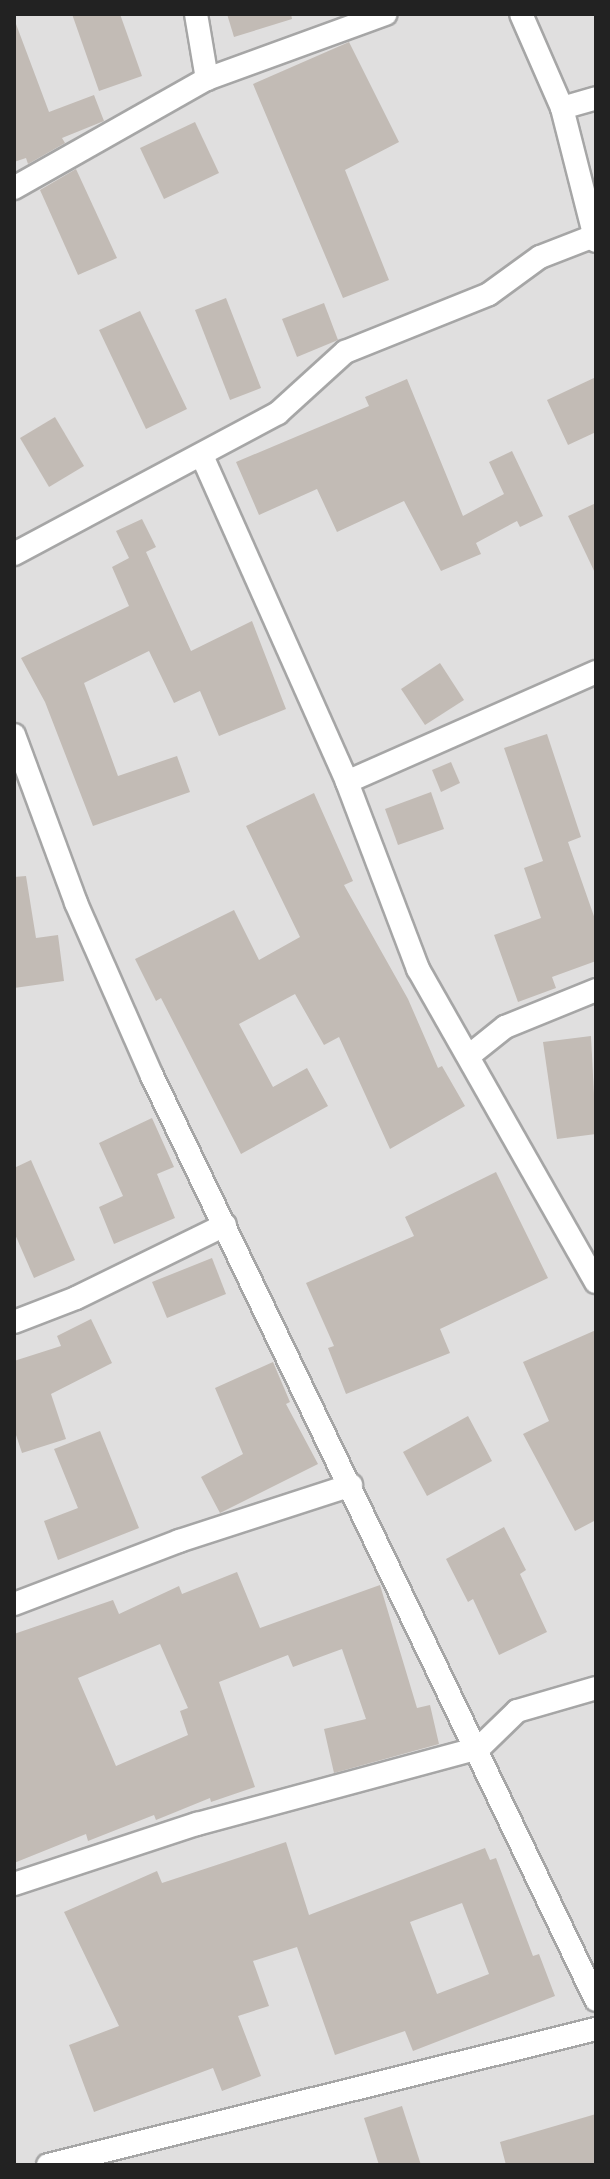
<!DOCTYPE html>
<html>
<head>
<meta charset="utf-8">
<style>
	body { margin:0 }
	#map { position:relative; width:610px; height:2179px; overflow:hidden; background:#f2efe9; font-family:"Sofia Sans Condensed",sans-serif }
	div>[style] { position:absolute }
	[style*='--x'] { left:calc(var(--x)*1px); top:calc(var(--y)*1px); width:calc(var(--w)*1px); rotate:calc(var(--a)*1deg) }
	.residential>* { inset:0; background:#e0dfdf }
	.building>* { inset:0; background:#c2bbb5 }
	.roads { filter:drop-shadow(2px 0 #a6a6a6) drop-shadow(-2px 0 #a6a6a6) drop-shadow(0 2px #a6a6a6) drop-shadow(0 -2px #a6a6a6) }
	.street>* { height:22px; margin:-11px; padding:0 11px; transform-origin:11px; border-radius:11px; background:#fff }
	span { translate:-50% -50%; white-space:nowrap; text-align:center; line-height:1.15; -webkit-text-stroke:7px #fff; paint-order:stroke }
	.frame { position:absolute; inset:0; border:16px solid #222; pointer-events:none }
</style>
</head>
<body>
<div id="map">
	<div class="residential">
		<div style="clip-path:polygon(14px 14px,596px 14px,596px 2165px,14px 2165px)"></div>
	</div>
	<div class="building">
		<div style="clip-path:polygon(72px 14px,120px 14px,142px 76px,99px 91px)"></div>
		<div style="clip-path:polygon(227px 14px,291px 14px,292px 19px,234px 37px)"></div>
		<div style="clip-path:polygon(16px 24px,49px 112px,94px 95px,104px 121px,62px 138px,65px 143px,28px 164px,26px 158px,14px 162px)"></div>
		<div style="clip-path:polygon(349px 42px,399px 142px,345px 170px,389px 280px,343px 298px,253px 84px)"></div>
		<div style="clip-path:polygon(195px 122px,219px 173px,164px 199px,140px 148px)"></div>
		<div style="clip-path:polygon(76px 169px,117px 258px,78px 275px,40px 190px)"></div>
		<div style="clip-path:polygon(226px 298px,261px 388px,230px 400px,195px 310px)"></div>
		<div style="clip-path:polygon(324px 303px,338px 340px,297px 357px,282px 319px)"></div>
		<div style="clip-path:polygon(140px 311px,187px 409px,146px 429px,99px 330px)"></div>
		<div style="clip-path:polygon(596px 377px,596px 432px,568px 445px,547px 400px)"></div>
		<div style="clip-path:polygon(407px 379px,463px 516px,504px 494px,489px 462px,512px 451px,543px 516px,520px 527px,517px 521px,476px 543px,481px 554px,441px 571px,404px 501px,337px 532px,317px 489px,259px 515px,236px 462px,369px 406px,365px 397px)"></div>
		<div style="clip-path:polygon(55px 417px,84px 466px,49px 487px,20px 438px)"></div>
		<div style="clip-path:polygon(596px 503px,596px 575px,568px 516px)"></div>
		<div style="clip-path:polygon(142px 519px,156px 547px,146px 552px,191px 651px,252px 621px,286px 709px,219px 736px,200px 691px,174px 703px,149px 651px,84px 683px,118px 776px,177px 756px,190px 792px,93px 826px,45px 702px,21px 658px,129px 606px,112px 567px,129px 558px,116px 531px)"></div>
		<div style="clip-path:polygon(440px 663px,464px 700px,425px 725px,401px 689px)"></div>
		<div style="clip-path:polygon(547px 734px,581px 837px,568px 842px,596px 922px,596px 961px,552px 977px,556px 988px,518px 1002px,494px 935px,541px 918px,524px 868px,543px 861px,504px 748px)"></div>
		<div style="clip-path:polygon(451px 762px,460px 783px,441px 792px,432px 770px)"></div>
		<div style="clip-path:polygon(431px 792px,444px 829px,398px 845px,385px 809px)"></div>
		<div style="clip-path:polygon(314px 793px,353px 881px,344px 885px,408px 999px,438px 1068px,442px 1066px,465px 1106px,390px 1149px,339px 1037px,324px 1045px,295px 994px,239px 1024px,273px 1087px,307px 1068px,328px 1106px,241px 1154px,161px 998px,156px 1001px,135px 959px,234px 910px,259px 960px,300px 937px,246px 826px)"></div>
		<div style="clip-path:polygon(26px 876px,36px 938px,58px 935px,64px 981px,14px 988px,14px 877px)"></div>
		<div style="clip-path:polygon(591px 1036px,596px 1134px,557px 1139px,543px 1042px)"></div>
		<div style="clip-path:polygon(152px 1118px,174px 1167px,157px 1174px,175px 1218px,114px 1244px,99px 1207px,123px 1196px,99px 1143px)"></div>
		<div style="clip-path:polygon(31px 1160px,75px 1260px,34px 1278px,14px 1232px,14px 1168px)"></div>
		<div style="clip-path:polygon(496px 1172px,548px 1278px,440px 1329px,450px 1353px,346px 1394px,328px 1348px,334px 1346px,306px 1283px,414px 1236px,405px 1217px)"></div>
		<div style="clip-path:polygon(212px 1258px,226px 1294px,167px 1318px,152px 1282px)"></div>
		<div style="clip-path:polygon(91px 1319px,112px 1363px,51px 1394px,66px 1439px,22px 1453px,14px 1429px,14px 1361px,61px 1346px,57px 1336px)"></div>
		<div style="clip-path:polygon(596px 1330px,596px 1520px,575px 1531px,523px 1434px,549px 1421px,523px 1362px)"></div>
		<div style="clip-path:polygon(273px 1362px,290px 1402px,286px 1404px,318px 1464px,220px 1513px,201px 1477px,243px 1454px,215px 1388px)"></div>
		<div style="clip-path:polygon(468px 1416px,492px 1461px,427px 1496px,403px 1452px)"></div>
		<div style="clip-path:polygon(100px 1431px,139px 1528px,58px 1560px,44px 1521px,78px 1508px,54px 1449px)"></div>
		<div style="clip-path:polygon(504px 1527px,526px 1570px,520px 1574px,547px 1632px,499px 1655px,473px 1599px,468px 1602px,446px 1559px)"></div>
		<div style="clip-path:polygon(evenodd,237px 1572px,260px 1628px,380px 1585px,417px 1708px,430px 1705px,439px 1744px,334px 1773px,324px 1729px,366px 1719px,342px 1649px,293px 1667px,288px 1655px,219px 1682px,255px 1787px,211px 1802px,210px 1798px,156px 1820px,154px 1815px,88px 1841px,86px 1834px,14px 1863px,14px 1634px,113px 1600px,119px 1614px,179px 1586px,182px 1594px,237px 1572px,160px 1644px,188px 1708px,180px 1711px,188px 1735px,116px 1766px,78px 1678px,160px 1644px)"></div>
		<div style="clip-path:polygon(evenodd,286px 1842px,309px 1915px,485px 1848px,490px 1860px,496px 1858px,533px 1956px,539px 1954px,555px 1996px,413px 2051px,405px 2031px,335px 2055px,297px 1947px,253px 1961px,269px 2006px,238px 2016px,261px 2076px,222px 2091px,213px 2068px,94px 2112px,69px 2045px,119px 2026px,64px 1912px,157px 1871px,162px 1883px,286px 1842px,462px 1903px,489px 1974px,437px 1994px,410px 1922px,462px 1903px)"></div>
		<div style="clip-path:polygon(402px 2106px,421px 2165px,379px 2165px,364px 2118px)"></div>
		<div style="clip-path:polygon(596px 2114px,596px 2165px,506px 2165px,500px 2142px)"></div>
	</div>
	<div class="roads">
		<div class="street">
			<div style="--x:196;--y:14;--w:66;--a:80.4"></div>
			<div style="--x:521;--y:14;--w:103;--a:66.4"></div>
			<div style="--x:562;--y:108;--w:137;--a:75.7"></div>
			<div style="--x:562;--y:108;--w:35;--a:-16"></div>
			<div style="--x:14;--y:188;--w:222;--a:-29.5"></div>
			<div style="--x:207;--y:79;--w:190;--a:-20"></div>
			<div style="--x:203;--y:458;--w:355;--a:66"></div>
			<div style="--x:14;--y:554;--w:299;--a:-28.1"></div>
			<div style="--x:278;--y:413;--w:91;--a:-42.3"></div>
			<div style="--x:345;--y:352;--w:155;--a:-21.9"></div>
			<div style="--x:489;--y:294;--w:63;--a:-36"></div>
			<div style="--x:540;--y:257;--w:58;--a:-21.3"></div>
			<div style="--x:596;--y:672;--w:272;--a:156.2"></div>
			<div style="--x:347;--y:782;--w:200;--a:69.2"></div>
			<div style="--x:418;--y:969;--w:360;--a:60.4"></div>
			<div style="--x:14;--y:735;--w:179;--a:69.7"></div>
			<div style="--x:76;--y:903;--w:189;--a:66.3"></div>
			<div style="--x:152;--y:1076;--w:1025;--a:64.33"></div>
			<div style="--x:470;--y:1055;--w:45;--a:-38.7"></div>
			<div style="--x:505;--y:1027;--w:98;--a:-22.1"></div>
			<div style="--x:14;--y:1322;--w:66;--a:-21.2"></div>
			<div style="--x:76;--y:1298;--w:166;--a:-26.1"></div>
			<div style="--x:14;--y:1604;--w:177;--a:-20.9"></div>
			<div style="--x:179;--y:1541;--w:181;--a:-18"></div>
			<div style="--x:14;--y:1884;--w:193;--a:-18.2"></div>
			<div style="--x:197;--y:1824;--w:292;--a:-15.1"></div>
			<div style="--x:479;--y:1748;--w:53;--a:-44.2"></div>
			<div style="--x:517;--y:1711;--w:82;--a:-16.2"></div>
			<div style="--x:48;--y:2165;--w:565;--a:-13.94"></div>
		</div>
	</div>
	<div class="frame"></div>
</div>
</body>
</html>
